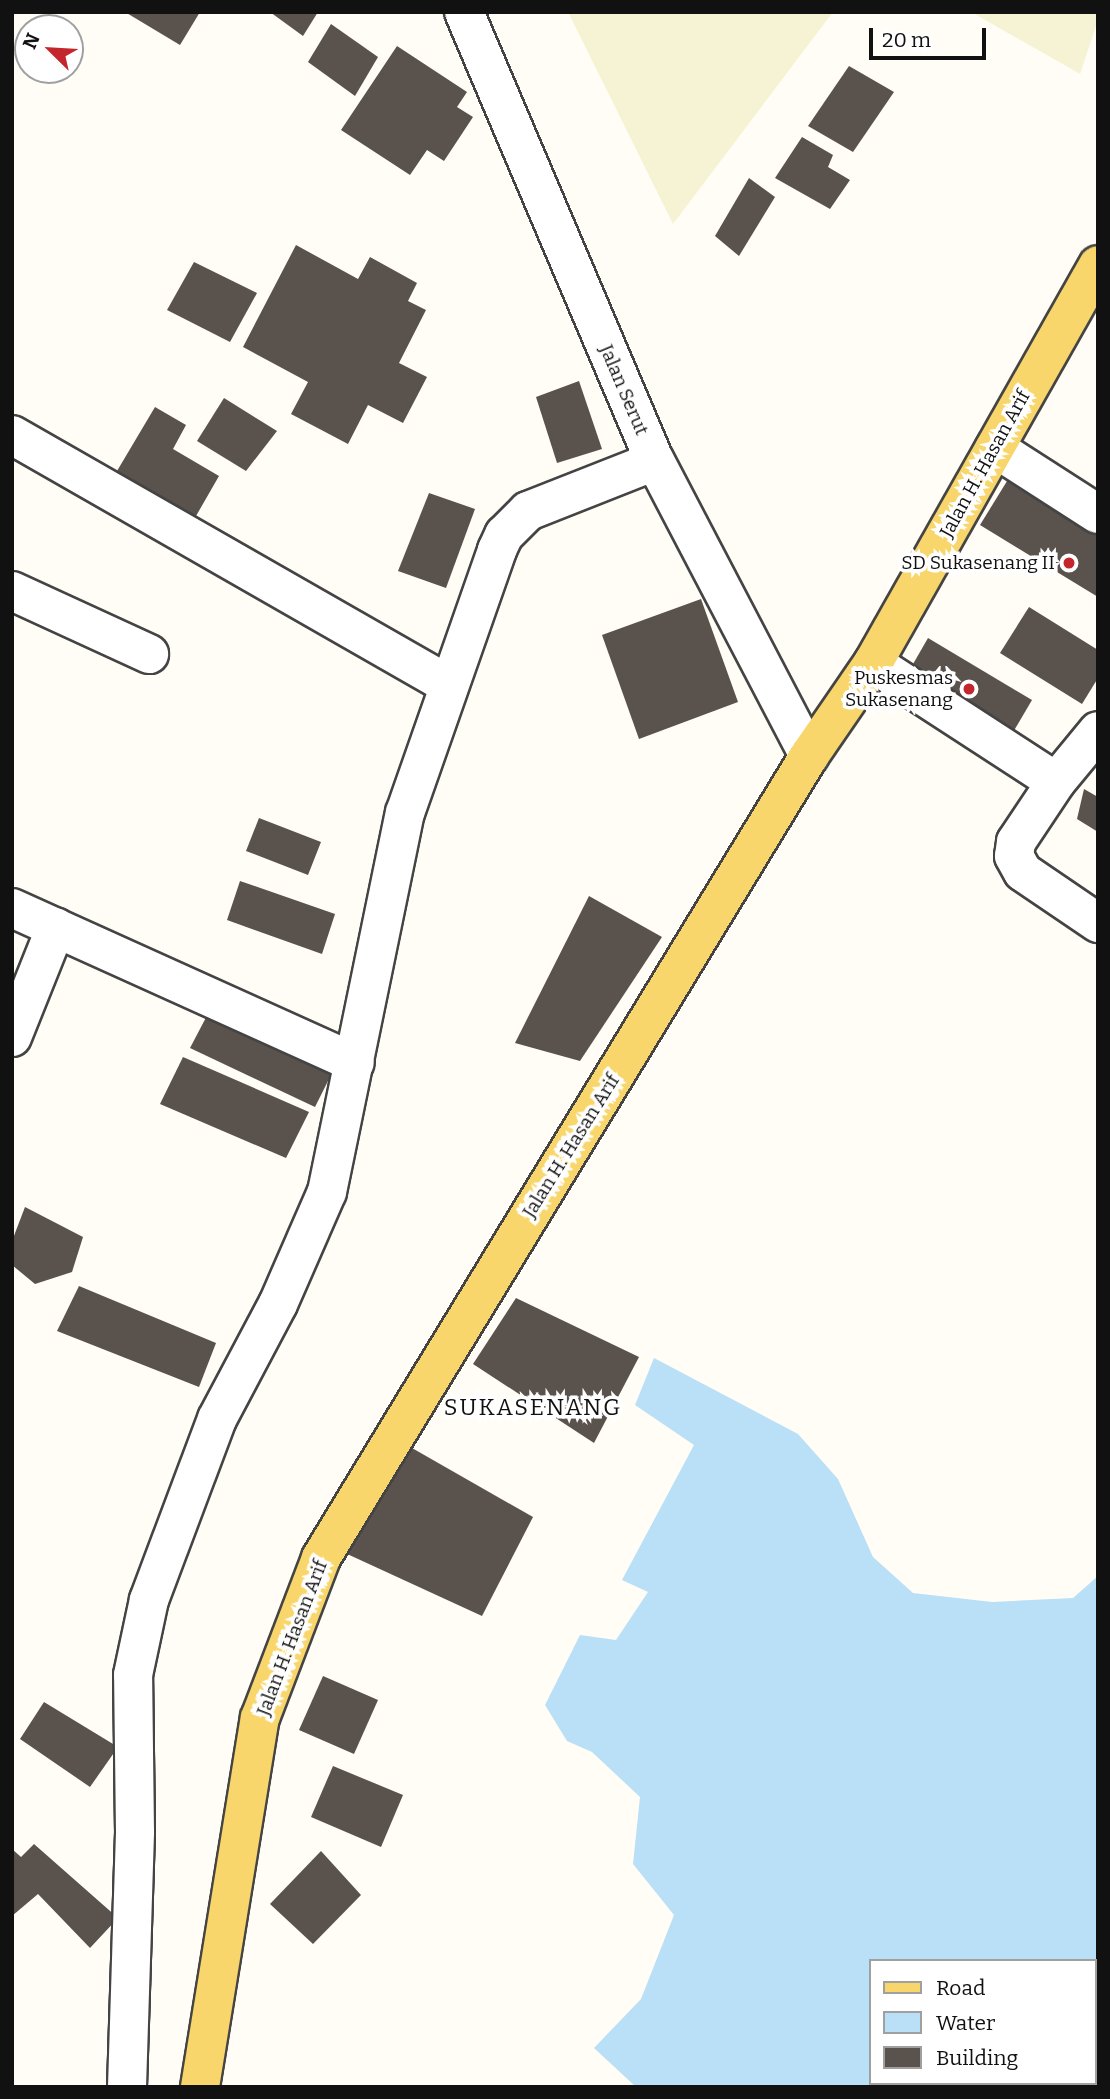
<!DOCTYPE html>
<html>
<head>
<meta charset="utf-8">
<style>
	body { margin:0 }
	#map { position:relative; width:1110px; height:2099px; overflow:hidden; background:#fffdf5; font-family:Bitter,serif }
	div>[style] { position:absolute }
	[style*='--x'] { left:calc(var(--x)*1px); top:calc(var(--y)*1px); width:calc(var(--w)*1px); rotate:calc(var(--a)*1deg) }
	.farmland>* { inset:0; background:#f6f3d4 }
	.water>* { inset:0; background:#b9e0f7 }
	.building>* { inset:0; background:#5a524d }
	.roads { filter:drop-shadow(2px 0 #444) drop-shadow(-2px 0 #444) drop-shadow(0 2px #444) drop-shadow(0 -2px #444) }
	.minor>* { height:38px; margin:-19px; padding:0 19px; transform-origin:19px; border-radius:19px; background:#fff }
	.major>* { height:38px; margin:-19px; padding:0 19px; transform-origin:19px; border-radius:19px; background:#f9d66b }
	.dots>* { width:19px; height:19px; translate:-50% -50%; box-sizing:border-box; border:4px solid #fff; border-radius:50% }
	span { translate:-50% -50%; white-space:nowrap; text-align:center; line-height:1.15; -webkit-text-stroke:7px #fff; paint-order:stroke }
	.street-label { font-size:19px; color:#111 }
	.poi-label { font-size:19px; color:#111 }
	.right { translate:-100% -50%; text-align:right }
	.quarter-label { font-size:23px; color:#111; letter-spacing:2px }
	.frame { position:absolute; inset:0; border:14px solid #111; pointer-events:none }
	.legend { position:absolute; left:869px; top:1959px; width:228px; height:126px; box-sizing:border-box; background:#fff; border:2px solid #a0a0a0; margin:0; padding:9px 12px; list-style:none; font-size:21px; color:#111 }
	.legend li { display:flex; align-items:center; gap:14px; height:35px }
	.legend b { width:35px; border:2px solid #a0a0a0 }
	.north { position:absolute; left:14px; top:14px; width:70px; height:70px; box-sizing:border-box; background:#fff; border:2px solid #a0a0a0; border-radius:50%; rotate:294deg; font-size:19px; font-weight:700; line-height:28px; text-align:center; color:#111 }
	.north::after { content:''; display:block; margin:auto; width:24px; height:32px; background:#c4262e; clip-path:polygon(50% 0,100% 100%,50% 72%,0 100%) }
	.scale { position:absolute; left:869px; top:28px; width:117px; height:32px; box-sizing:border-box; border:4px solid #111; border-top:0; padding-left:9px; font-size:21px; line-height:24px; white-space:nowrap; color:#111; -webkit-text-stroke:5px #fff; paint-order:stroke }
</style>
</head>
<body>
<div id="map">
	<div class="farmland">
		<div style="clip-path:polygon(568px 12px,833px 12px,673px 224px)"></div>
		<div style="clip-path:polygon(971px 12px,1098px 12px,1098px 20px,1080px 74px)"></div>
	</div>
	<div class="water">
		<div style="clip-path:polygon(evenodd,654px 1358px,798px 1434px,838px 1479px,873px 1557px,913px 1593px,992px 1602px,1073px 1598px,1098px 1576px,1098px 2087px,636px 2087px,594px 2048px,641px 1999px,674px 1915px,633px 1864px,640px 1797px,592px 1752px,567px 1741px,545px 1705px,580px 1635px,616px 1640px,648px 1592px,622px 1580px,694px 1445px,635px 1405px,654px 1358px,870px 1961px,1094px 1961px,1094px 2083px,870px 2083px,870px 1961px)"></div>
	</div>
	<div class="building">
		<div style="clip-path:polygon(125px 12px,200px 12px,180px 45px)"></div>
		<div style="clip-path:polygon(270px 12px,318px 12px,303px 36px)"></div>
		<div style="clip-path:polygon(331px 24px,378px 57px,355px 96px,308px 62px)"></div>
		<div style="clip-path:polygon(397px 46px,467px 92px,457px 107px,473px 117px,444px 161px,427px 150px,410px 175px,341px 130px)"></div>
		<div style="clip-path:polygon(849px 66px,894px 92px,853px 152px,808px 126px)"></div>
		<div style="clip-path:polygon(802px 137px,833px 155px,828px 167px,850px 180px,830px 209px,775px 178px)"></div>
		<div style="clip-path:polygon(749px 178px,775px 197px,739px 256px,715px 236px)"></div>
		<div style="clip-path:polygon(296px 245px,358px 279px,370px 257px,417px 283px,408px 301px,426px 310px,399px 363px,427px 377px,403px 423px,368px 405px,348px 444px,291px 414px,308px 382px,243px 347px)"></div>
		<div style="clip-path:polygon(194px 262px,257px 293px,230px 342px,167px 310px)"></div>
		<div style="clip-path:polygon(579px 381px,602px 449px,557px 463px,536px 397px)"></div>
		<div style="clip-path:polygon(224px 398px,277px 431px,246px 471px,197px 441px)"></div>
		<div style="clip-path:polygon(155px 407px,186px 425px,173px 449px,219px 476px,192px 523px,117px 471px)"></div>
		<div style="clip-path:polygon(1012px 473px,1098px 528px,1098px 597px,980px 525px)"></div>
		<div style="clip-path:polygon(429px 493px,475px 509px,446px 588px,398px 571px)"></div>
		<div style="clip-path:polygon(701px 599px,738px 702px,639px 739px,602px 635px)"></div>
		<div style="clip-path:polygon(1029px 607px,1098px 650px,1098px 678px,1082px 704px,1000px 653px)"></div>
		<div style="clip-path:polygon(928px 638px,1032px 700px,1009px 739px,905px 678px)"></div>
		<div style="clip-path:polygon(1084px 789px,1098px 797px,1098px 832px,1077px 819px)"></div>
		<div style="clip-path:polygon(259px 818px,321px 842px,308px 875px,246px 851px)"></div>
		<div style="clip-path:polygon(240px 881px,335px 914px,322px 954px,227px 920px)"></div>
		<div style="clip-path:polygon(589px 896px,662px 937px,580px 1061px,515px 1043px)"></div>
		<div style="clip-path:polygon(211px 1008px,336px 1065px,315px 1107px,190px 1048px)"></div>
		<div style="clip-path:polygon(183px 1057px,309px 1112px,286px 1158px,160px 1104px)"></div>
		<div style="clip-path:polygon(25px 1207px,83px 1237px,72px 1272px,35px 1284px,12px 1265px,12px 1241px)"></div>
		<div style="clip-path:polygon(79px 1286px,216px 1343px,199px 1387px,57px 1331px)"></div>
		<div style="clip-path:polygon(516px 1298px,639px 1357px,594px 1443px,473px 1364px)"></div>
		<div style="clip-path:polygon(405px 1444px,533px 1517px,482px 1616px,345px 1553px)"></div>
		<div style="clip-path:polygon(323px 1676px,378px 1700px,354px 1754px,299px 1730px)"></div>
		<div style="clip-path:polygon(44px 1702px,118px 1747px,90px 1787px,20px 1739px)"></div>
		<div style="clip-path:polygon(333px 1766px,403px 1795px,381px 1847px,311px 1817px)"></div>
		<div style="clip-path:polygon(34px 1844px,118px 1918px,90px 1948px,38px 1894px,12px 1916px,12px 1849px,21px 1857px)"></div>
		<div style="clip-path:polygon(321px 1851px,361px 1895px,313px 1944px,270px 1904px)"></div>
	</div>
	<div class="roads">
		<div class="minor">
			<div style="--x:464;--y:12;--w:488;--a:67"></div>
			<div style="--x:655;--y:461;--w:333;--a:62.4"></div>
			<div style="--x:12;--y:435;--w:503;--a:29.77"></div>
			<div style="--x:995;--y:448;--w:122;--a:32.7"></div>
			<div style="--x:12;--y:591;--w:151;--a:24.7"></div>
			<div style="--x:873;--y:663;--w:218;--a:33"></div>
			<div style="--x:1056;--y:782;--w:72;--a:123.7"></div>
			<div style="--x:1016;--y:842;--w:14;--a:98"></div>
			<div style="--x:1014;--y:856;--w:18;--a:61"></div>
			<div style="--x:1023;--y:872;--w:91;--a:34.2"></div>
			<div style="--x:1056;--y:782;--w:66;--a:-50.5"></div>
			<div style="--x:12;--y:908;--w:376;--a:24.3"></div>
			<div style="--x:12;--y:1037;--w:118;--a:-68.2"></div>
			<div style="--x:127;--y:2087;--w:255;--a:-88.2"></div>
			<div style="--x:135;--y:1832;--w:157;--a:-90.7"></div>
			<div style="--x:133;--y:1675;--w:77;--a:-78"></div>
			<div style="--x:149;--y:1600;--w:193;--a:-69.4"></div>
			<div style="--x:217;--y:1419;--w:130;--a:-62.1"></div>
			<div style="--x:278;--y:1304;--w:122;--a:-66.4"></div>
			<div style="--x:327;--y:1192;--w:387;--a:-78.4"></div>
			<div style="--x:405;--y:813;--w:279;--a:-70.7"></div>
			<div style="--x:497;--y:550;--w:17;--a:-65"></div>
			<div style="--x:504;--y:535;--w:34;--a:-45"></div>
			<div style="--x:528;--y:511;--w:136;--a:-21.5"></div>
		</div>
		<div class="major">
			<div style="--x:200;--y:2087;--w:374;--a:-80.8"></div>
			<div style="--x:260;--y:1718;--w:171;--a:-69.1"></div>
			<div style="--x:321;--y:1558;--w:939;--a:-58.68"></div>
			<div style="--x:809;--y:756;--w:113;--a:-55.5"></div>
			<div style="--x:873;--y:663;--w:457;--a:-60.5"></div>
		</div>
	</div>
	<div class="dots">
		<div style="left:1069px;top:563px;background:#c4262e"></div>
		<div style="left:969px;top:689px;background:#c4262e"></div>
	</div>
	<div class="street-label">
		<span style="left:624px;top:390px;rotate:67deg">Jalan Serut</span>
		<span style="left:985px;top:464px;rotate:-61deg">Jalan H. Hasan Arif</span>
		<span style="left:571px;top:1146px;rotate:-58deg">Jalan H. Hasan Arif</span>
		<span style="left:292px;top:1638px;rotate:-69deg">Jalan H. Hasan Arif</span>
	</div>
	<div class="poi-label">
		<span class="right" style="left:1055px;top:563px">SD Sukasenang II</span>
		<span class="right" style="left:953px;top:689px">Puskesmas<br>Sukasenang</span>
	</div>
	<div class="quarter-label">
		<span style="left:533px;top:1407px">SUKASENANG</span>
	</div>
	<div class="frame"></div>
	<ul class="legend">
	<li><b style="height:9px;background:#f9d66b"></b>Road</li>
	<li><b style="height:19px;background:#b9e0f7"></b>Water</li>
	<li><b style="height:19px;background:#5a524d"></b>Building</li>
	</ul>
	<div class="north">N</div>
	<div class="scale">20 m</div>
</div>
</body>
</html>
